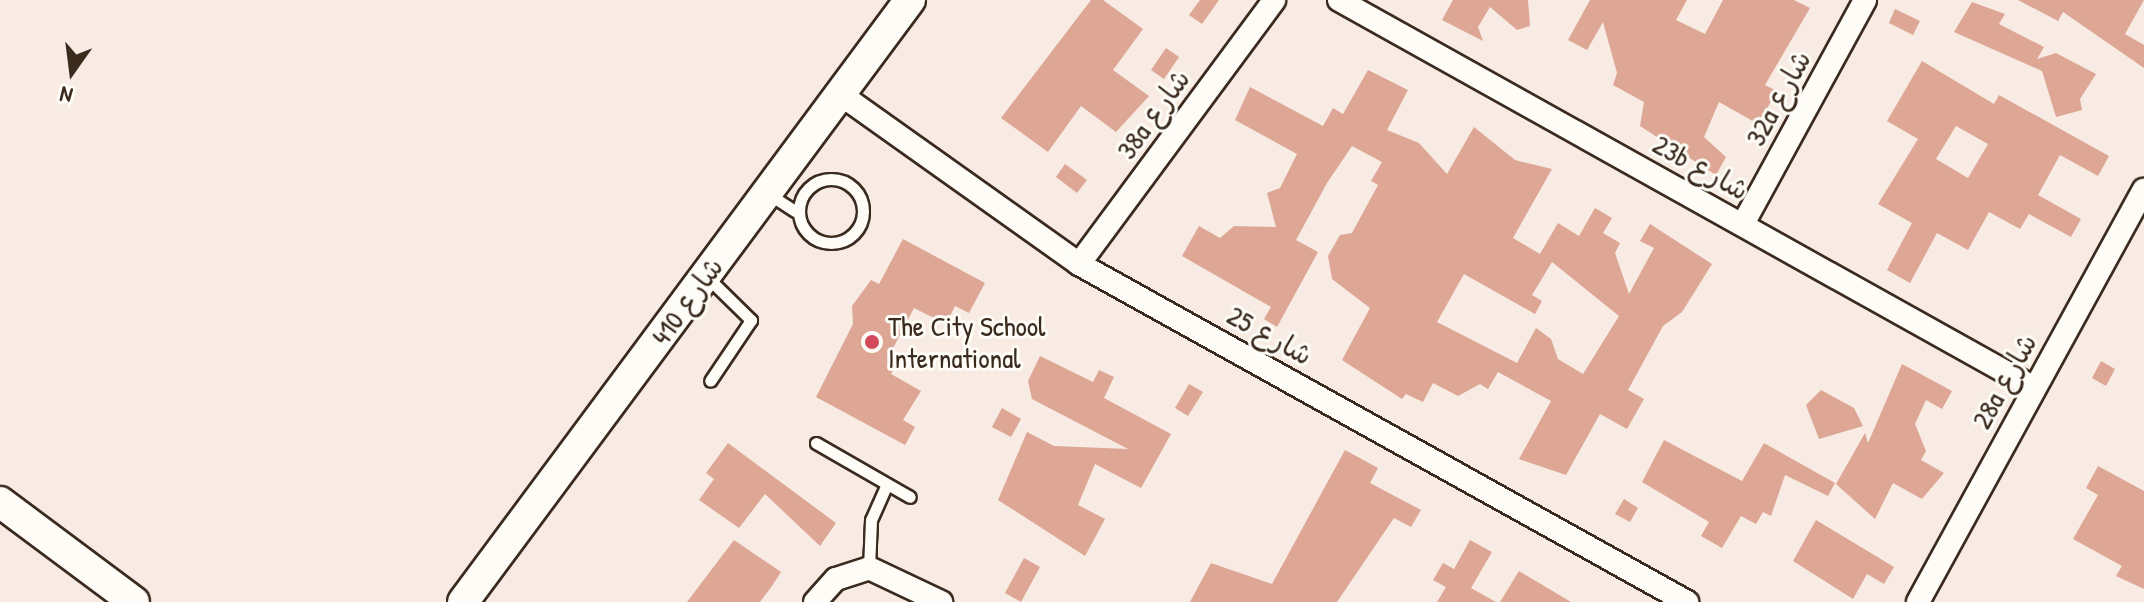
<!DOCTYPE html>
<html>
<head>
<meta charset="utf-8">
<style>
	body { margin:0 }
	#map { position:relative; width:2144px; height:602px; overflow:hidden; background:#f7ebe3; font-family:"Patrick Hand","Playpen Sans Arabic",sans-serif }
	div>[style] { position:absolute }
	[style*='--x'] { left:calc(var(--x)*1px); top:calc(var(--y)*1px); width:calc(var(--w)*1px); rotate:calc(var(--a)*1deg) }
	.building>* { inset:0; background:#dda695 }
	.roads { filter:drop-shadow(2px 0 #3b2a1e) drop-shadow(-2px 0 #3b2a1e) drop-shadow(0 2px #3b2a1e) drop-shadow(0 -2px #3b2a1e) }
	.lane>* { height:11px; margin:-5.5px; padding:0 5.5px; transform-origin:5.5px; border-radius:5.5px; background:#fdfcf7 }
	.lane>.ring { margin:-5.5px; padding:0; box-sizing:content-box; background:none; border:11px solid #fdfcf7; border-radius:50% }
	.street>* { height:22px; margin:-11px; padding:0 11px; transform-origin:11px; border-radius:11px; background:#fdfcf7 }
	.secondary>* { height:30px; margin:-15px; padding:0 15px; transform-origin:15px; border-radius:15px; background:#fdfcf7 }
	.dots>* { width:22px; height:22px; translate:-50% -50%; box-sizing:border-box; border:4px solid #fdfcf7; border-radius:50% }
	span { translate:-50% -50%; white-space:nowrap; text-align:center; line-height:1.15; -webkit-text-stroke:6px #fdfcf7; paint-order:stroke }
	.street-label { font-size:28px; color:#3b2a1e }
	.poi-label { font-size:28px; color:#3b2a1e }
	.left { translate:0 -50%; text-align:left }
	.north { position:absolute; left:32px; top:32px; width:80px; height:80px; -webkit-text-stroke:6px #fdfcf7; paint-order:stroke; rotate:194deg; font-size:22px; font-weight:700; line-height:32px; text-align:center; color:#3b2a1e }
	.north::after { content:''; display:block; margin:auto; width:28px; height:36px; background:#3b2a1e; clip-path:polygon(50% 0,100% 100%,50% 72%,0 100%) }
</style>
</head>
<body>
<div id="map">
	<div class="building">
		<div style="clip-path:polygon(1091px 0,1103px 0,1143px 29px,1113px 70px,1149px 96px,1116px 132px,1081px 106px,1048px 152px,1001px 118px)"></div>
		<div style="clip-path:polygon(1200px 0,1219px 0,1202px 24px,1189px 15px)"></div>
		<div style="clip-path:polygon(1453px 0,1528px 0,1530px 26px,1517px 30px,1490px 7px,1478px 27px,1483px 41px,1442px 20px)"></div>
		<div style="clip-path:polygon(1590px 0,1687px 0,1676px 20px,1705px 34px,1723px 0,1794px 0,1810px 8px,1765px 85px,1777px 91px,1758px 124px,1719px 102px,1704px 137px,1726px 157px,1716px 175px,1640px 126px,1644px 102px,1613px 85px,1617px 73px,1603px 22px,1587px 50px,1568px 40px)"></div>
		<div style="clip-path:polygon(2018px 0,2144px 0,2125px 34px,2144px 45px,2144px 68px,2063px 12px,2058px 21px)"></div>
		<div style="clip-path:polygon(1972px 2px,2005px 14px,1999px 24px,2044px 47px,2037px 59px,2056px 53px,2096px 74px,2080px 99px,2082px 110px,2056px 117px,2042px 71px,1954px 32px)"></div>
		<div style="clip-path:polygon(1895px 9px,1920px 21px,1913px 35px,1889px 23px)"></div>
		<div style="clip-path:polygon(1166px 48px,1179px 57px,1164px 79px,1151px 70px)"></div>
		<div style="clip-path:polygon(evenodd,1922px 61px,1994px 104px,1999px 95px,2109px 156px,2098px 176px,2060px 155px,2038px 195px,2081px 219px,2071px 237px,2029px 214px,2020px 229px,1989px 212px,1968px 250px,1937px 233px,1910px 283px,1887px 270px,1912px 223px,1878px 204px,1918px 139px,1887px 121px,1922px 61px,1956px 126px,1988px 144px,1968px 178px,1936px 159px,1956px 126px)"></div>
		<div style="clip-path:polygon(evenodd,1368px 70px,1408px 90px,1387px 130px,1419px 143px,1447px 174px,1474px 127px,1515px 160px,1552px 169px,1513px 238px,1540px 254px,1558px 223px,1579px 236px,1595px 208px,1612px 218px,1603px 233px,1620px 243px,1615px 253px,1629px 294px,1654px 248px,1640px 241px,1650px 224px,1712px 264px,1682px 312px,1663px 326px,1628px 390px,1644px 399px,1627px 429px,1600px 414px,1566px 475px,1519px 459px,1551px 401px,1498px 372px,1488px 389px,1480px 384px,1458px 396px,1433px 383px,1423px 402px,1406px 394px,1402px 399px,1342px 360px,1370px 308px,1332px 279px,1328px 256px,1340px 235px,1352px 233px,1378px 185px,1371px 181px,1382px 162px,1352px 146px,1327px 183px,1296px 240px,1318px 252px,1277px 327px,1264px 319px,1271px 307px,1182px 256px,1199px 226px,1220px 238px,1234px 226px,1276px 227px,1267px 193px,1280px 188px,1297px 154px,1235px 120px,1250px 87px,1323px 126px,1333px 108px,1343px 114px,1368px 70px,1552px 262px,1619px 316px,1583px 374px,1558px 359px,1551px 339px,1536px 328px,1517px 363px,1437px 322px,1464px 274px,1535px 314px,1542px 301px,1532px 295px,1552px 262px)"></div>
		<div style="clip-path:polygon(1065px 164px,1087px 180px,1077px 193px,1056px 177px)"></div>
		<div style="clip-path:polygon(903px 239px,985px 283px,969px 313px,955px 306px,946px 324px,914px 308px,891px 352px,900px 356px,891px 374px,921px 391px,903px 420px,915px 427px,905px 445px,816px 397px,853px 324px,852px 306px,871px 280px,879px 284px)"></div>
		<div style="clip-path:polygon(1040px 356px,1093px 382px,1099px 370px,1114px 377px,1104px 398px,1171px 434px,1141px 488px,1095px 464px,1078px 505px,1105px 519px,1085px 556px,998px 500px,1027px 432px,1054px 446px,1128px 449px,1032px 399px,1028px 381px)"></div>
		<div style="clip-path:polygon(2101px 361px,2115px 369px,2106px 386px,2092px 378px)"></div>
		<div style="clip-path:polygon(1902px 364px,1952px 391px,1942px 409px,1926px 400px,1915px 424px,1926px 451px,1921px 460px,1944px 473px,1922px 499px,1893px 483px,1875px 519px,1836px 484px,1865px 433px,1868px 443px)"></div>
		<div style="clip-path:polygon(1189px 384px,1203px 392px,1188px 416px,1175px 408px)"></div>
		<div style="clip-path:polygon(1821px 390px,1854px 408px,1863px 426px,1819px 439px,1806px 405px)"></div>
		<div style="clip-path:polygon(1002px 408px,1021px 419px,1011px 437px,992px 427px)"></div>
		<div style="clip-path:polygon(1664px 440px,1742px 481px,1764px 443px,1835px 483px,1828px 496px,1785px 475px,1771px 516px,1763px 512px,1756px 524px,1741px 516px,1722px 548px,1701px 536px,1709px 522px,1642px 482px)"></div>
		<div style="clip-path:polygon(728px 443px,836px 523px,820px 546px,765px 494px,739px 528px,699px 500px,714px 479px,706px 473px)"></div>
		<div style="clip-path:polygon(1345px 450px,1378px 468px,1370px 483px,1421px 510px,1411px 527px,1394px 518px,1337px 602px,1190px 602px,1211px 563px,1272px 584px)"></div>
		<div style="clip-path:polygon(2098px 466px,2144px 491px,2144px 589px,2116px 576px,2122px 566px,2073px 539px,2098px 495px,2086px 488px)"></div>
		<div style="clip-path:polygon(1624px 499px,1638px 508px,1630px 522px,1615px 514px)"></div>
		<div style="clip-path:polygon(1816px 520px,1894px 567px,1884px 584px,1867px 574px,1853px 599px,1793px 561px)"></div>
		<div style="clip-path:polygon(734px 540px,781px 572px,772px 586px,760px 602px,687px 602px)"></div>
		<div style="clip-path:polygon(1470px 540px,1492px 552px,1471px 588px,1496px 602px,1437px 602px,1446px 587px,1433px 580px,1443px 563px,1454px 569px)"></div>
		<div style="clip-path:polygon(1024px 558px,1040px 567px,1021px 602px,1005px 593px)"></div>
		<div style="clip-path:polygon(1519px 571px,1571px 602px,1500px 602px)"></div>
	</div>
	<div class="roads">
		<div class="lane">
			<div class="ring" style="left:799px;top:179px;width:53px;height:53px"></div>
			<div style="--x:767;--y:193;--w:33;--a:33"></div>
			<div style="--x:706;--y:276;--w:63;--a:44.4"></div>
			<div style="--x:751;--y:320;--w:73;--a:123.9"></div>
			<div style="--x:816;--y:443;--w:108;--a:29.9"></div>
			<div style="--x:869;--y:568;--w:48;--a:-87.6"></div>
			<div style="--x:871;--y:520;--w:39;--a:-66"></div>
		</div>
		<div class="street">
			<div style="--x:1339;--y:0;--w:796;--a:29.17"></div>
			<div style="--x:840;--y:94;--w:293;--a:35.4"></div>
			<div style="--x:1079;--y:264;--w:696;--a:29.07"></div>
			<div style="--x:1743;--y:224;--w:255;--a:-61.4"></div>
			<div style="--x:1079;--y:264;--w:328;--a:-53.5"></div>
			<div style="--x:815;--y:602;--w:31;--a:-48"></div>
			<div style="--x:836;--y:579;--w:35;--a:-18"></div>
			<div style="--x:869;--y:568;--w:80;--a:25.3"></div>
			<div style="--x:1918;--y:602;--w:470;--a:-61.3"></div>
		</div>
		<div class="secondary">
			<div style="--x:0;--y:502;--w:167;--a:36.7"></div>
			<div style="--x:463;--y:602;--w:750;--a:-53.41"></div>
		</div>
	</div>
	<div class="dots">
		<div style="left:872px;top:342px;background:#d1495b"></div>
	</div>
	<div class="street-label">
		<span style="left:1778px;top:98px;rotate:-61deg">32a شارع</span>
		<span style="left:1153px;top:114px;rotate:-54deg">38a شارع</span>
		<span style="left:1701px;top:167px;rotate:29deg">23b شارع</span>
		<span style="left:687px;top:301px;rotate:-54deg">شارع 410</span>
		<span style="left:1270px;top:335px;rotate:29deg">شارع 25</span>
		<span style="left:2004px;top:381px;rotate:-61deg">28a شارع</span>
	</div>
	<div class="poi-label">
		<span class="left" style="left:888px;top:342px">The City School<br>International</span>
	</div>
	<div class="north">N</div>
</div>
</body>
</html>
